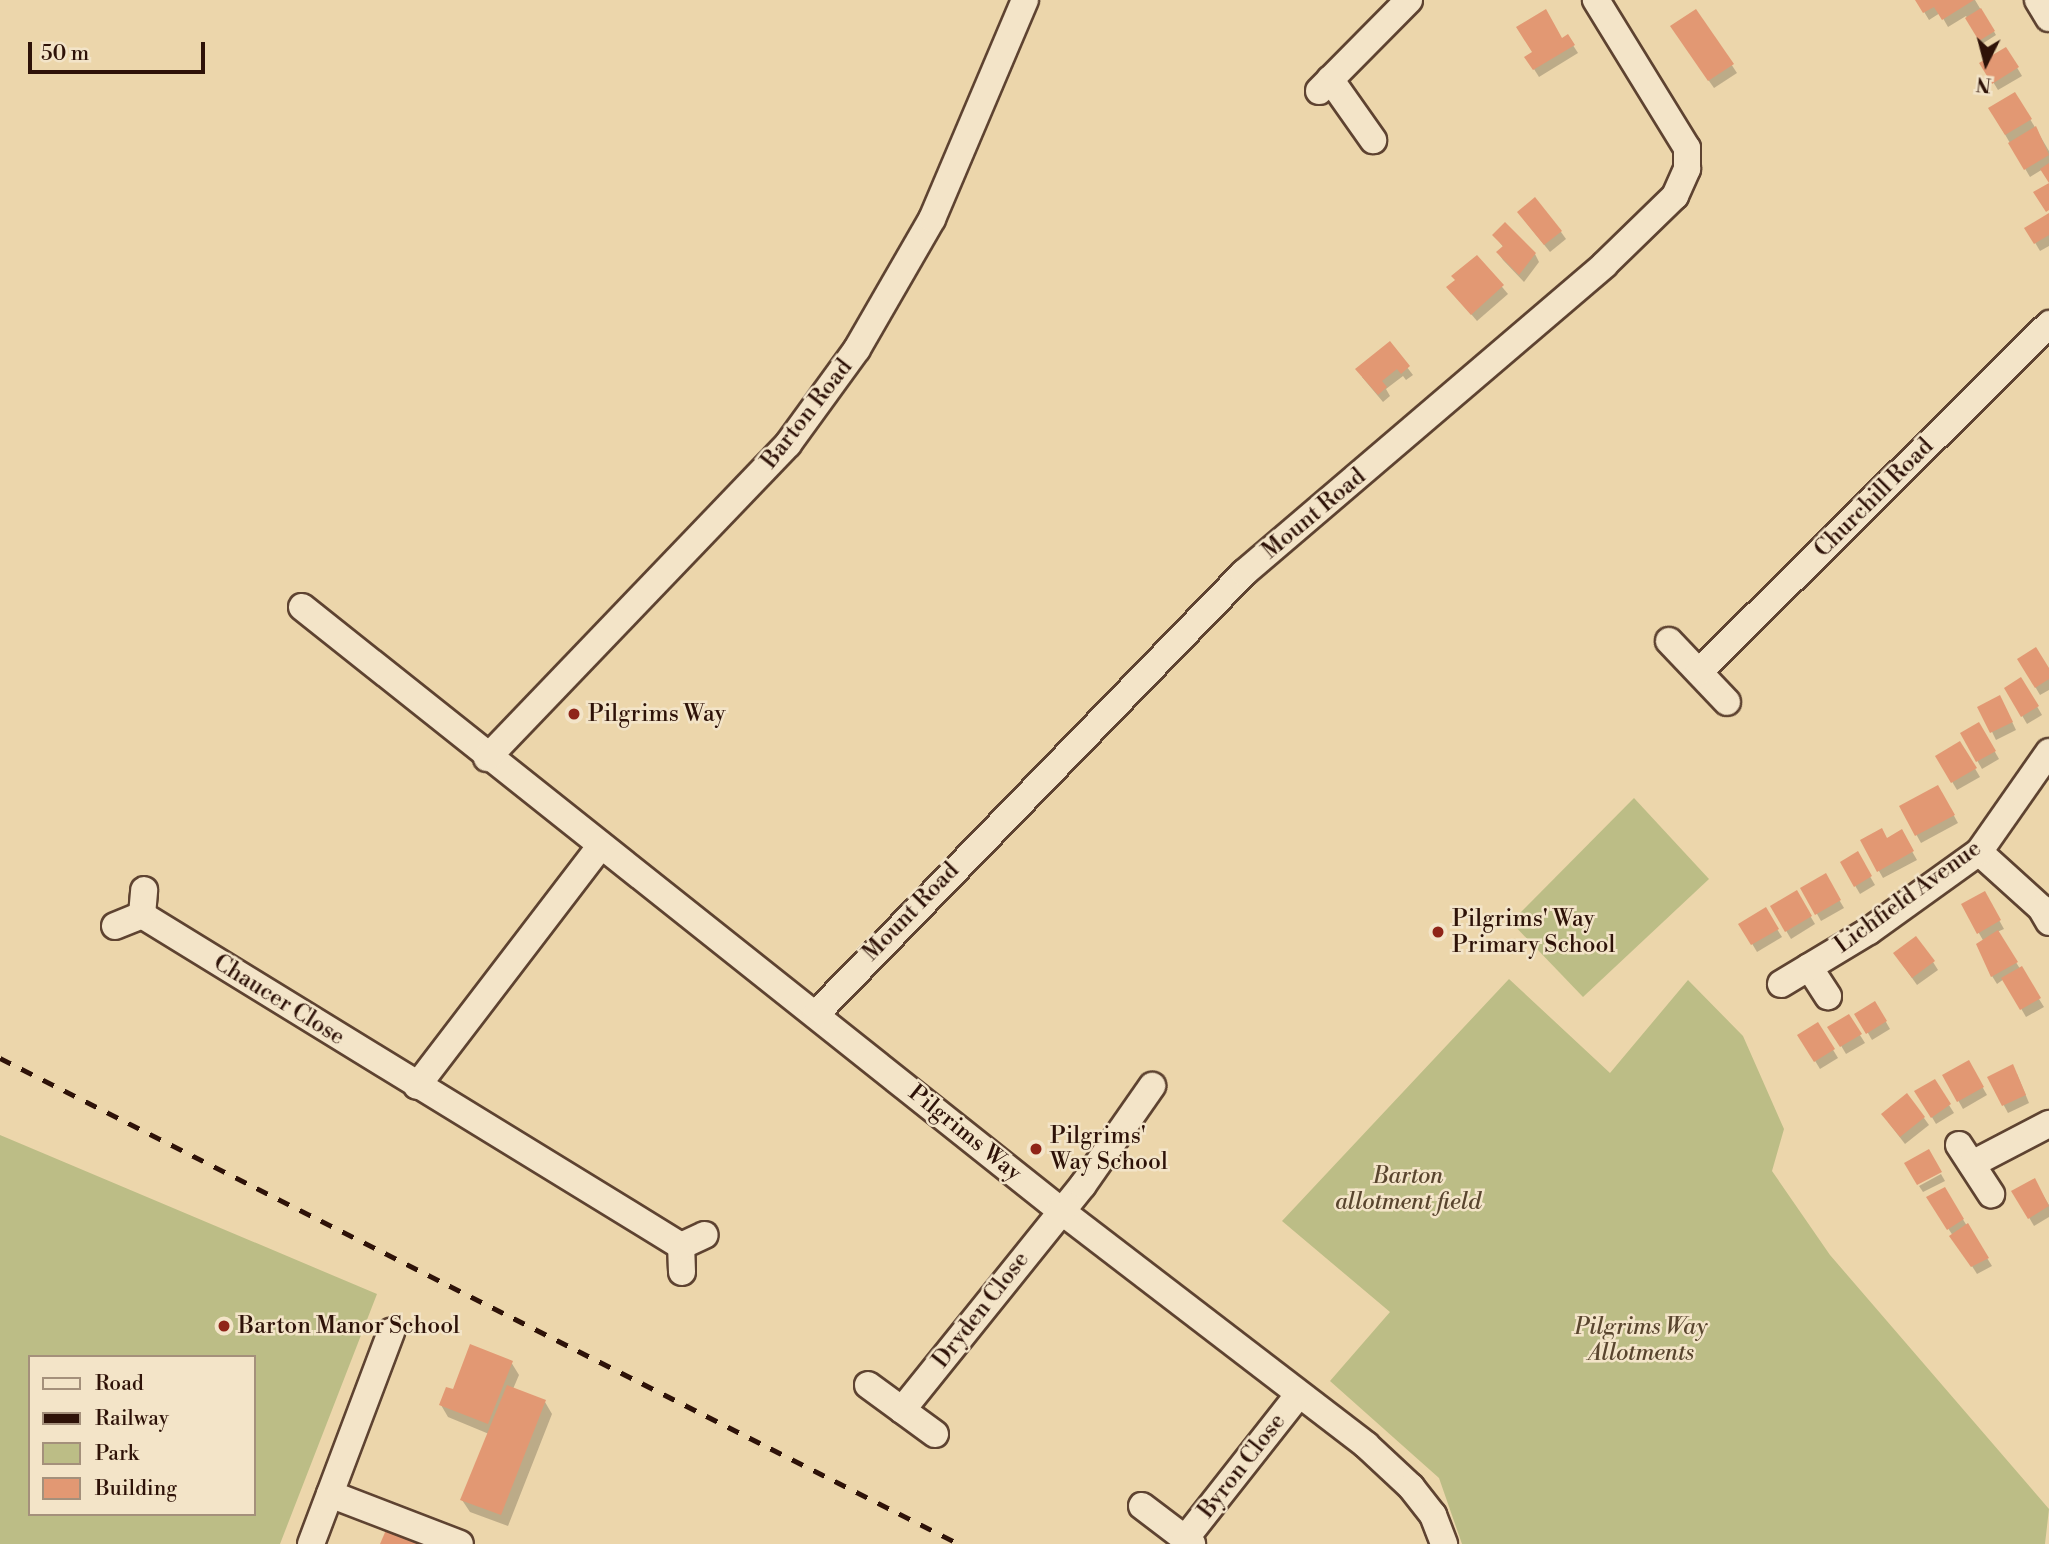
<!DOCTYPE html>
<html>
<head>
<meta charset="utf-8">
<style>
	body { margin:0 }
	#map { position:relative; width:2049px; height:1544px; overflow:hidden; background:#ecd6ab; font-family:"Libre Bodoni",serif }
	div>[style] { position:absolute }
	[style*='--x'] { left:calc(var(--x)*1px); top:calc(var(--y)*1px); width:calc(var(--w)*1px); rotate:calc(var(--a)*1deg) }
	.green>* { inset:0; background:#bcbd86 }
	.shadow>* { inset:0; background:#0003 }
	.building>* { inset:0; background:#e29873 }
	.roads { filter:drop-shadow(2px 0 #5e4331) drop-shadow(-2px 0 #5e4331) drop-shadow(0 2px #5e4331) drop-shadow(0 -2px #5e4331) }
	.minor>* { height:26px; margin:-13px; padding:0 13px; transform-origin:13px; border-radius:13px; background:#f3e4c8 }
	.rail>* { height:5px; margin-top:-2.5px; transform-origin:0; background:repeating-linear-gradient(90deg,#2e1208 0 12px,transparent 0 24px) }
	.dots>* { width:19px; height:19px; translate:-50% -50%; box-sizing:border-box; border:4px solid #f3e4c8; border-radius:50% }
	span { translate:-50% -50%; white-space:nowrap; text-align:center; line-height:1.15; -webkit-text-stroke:5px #f3e4c8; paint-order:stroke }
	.street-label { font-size:23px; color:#2e1208 }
	.poi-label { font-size:23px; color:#2e1208 }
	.left { translate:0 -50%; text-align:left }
	.park-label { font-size:23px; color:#59452e; font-style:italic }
	.legend { position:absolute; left:28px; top:1355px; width:228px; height:161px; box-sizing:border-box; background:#f3e4c8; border:2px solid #a4907b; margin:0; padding:9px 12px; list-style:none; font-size:21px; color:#2e1208 }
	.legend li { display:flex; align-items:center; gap:14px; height:35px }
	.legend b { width:35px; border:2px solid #a4907b }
	.north { position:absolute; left:1951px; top:28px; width:70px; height:70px; -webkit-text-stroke:5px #f3e4c8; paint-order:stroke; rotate:186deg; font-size:19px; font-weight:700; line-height:28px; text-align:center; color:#2e1208 }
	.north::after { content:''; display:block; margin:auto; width:24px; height:32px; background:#2e1208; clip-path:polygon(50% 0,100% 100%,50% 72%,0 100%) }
	.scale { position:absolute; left:28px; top:42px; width:177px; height:32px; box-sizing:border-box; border:4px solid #2e1208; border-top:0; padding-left:9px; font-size:21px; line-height:24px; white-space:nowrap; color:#2e1208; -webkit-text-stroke:5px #f3e4c8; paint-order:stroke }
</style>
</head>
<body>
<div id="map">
	<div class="green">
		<div style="clip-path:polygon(1634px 798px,1709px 879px,1583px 997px,1511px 922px)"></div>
		<div style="clip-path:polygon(1509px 979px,1610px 1073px,1688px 980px,1743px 1036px,1784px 1129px,1772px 1171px,1830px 1255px,2049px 1509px,2045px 1544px,1462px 1544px,1439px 1478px,1330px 1381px,1390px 1312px,1282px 1221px)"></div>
		<div style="clip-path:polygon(evenodd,0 1135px,377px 1294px,280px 1544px,0 1544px,0 1135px,30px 1357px,254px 1357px,254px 1514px,30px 1514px,30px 1357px)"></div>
	</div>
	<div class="shadow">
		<div style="clip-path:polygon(1917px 0,1975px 0,1996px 35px,1982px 44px,1966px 16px,1948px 27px,1940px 13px,1929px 20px)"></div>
		<div style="clip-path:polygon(1696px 11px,1737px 73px,1714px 88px,1677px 35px)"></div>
		<div style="clip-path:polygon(1567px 36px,1578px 53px,1539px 77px,1527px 58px)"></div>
		<div style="clip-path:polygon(2006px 49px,2022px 76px,1998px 90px,1982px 64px)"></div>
		<div style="clip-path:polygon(1990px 109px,2030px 119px,2049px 151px,2049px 180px,2043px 169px,2030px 177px)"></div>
		<div style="clip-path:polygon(2049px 215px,2049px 246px,2040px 251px,2027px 229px)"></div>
		<div style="clip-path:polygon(1524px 220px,1561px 232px,1566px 239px,1550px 252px)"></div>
		<div style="clip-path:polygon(1494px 235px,1535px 254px,1539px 262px,1524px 282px,1503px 260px,1498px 253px,1504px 248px)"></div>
		<div style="clip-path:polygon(1477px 257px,1508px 294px,1477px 321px,1449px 288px)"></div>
		<div style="clip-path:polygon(1389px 344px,1413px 375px,1406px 380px,1403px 376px,1386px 389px,1390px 396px,1383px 402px,1362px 377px)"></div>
		<div style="clip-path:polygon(2019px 659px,2049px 672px,2049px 690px,2040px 695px)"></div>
		<div style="clip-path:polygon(2021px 679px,2042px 715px,2027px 724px,2006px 688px)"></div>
		<div style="clip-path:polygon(2004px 705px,2016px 730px,1996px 740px,1980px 707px)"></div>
		<div style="clip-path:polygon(1979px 724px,1999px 759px,1982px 769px,1962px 734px)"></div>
		<div style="clip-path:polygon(1960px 743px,1980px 777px,1957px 790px,1937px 756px)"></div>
		<div style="clip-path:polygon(1938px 787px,1958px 823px,1921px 843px,1901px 807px)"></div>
		<div style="clip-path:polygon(1901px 832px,1917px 860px,1883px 878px,1862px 841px,1886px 840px)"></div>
		<div style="clip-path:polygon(1857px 854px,1875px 885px,1860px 894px,1842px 863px)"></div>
		<div style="clip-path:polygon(1825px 876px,1844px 908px,1821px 921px,1803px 889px)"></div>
		<div style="clip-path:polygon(1796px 892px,1815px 924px,1791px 939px,1772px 907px)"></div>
		<div style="clip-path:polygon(1984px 893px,2004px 929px,1997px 932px,2044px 1007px,2026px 1017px,2004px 979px,1997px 984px,1992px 976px,1984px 942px,1963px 905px)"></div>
		<div style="clip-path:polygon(1765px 910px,1782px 937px,1757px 952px,1741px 925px)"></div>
		<div style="clip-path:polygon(1900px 961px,1933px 962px,1938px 970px,1917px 985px)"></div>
		<div style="clip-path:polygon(1875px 1003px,1890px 1029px,1872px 1040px,1857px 1014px)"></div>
		<div style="clip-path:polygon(1848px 1016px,1865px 1043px,1846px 1054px,1830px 1027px)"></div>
		<div style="clip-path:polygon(1818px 1025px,1838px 1058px,1820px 1069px,1800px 1036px)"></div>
		<div style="clip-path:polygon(1968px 1062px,1987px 1095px,1963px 1109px,1944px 1075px)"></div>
		<div style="clip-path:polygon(2017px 1074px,2029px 1103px,2008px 1113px,1989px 1078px)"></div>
		<div style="clip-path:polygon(1934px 1081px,1954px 1113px,1936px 1124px,1917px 1092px)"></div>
		<div style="clip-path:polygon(1924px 1118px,1929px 1125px,1905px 1144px,1888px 1122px)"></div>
		<div style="clip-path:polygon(1941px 1174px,1945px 1181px,1923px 1192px,1919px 1186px)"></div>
		<div style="clip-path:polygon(2034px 1180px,2049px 1205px,2049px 1217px,2034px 1226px,2014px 1192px)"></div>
		<div style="clip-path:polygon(1944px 1189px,1992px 1266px,1977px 1274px,1929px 1198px)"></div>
		<div style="clip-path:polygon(511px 1362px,519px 1375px,513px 1389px,545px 1402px,552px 1414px,508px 1526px,470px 1512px,462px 1500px,489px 1434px,448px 1417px,441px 1405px)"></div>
	</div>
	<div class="building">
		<div style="clip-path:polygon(1915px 0,1974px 0,1942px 20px,1934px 7px,1923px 13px)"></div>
		<div style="clip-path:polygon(1981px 8px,1995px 31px,1979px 41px,1965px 18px)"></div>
		<div style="clip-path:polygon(1546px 9px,1562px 38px,1568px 34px,1575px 45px,1533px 70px,1524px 57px,1532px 52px,1516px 27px)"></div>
		<div style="clip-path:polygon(1696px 9px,1734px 64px,1708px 81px,1670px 26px)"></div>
		<div style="clip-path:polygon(2006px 47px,2019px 67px,1992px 84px,1979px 63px)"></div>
		<div style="clip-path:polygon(2015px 92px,2032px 119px,2005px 135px,1988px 108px)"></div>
		<div style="clip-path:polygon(2036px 126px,2049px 155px,2024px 170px,2008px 143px)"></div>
		<div style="clip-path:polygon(2049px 163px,2049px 210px,2046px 212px,2033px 192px,2049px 183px,2040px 169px)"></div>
		<div style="clip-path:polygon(1535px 197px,1562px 231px,1544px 245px,1517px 212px)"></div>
		<div style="clip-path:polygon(2049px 213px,2049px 235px,2034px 244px,2024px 228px)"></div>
		<div style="clip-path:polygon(1505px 222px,1536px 253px,1519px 275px,1496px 252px,1503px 246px,1492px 235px)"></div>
		<div style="clip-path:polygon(1477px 255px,1504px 285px,1471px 315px,1446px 287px,1455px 280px,1451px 276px)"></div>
		<div style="clip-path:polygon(1390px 341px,1410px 366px,1401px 374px,1397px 369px,1382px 381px,1387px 387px,1378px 395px,1355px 369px)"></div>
		<div style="clip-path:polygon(2036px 647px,2049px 668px,2049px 679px,2035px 688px,2017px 659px)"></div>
		<div style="clip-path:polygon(2021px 677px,2039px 706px,2021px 717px,2004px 688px)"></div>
		<div style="clip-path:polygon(2000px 695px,2013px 722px,1990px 733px,1977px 707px)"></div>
		<div style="clip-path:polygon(1979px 722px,1996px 751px,1976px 762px,1960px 733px)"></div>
		<div style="clip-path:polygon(1960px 741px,1977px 768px,1951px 783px,1935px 756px)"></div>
		<div style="clip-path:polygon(1938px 785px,1955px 815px,1915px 836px,1899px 806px)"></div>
		<div style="clip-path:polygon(1882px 828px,1887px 838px,1902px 829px,1914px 851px,1877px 872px,1860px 840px)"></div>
		<div style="clip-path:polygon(1858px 851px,1872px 876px,1854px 887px,1840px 862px)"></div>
		<div style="clip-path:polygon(1826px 873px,1841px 900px,1815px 915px,1800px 888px)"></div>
		<div style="clip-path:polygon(1797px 890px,1812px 916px,1785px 932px,1770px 906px)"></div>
		<div style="clip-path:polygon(1985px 891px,2001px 920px,1977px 934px,1961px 904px)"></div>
		<div style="clip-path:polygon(1766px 907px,1779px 929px,1751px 945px,1738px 924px)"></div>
		<div style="clip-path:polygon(1998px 930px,2018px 962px,1991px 977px,1976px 944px)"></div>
		<div style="clip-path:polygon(1916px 936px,1935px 961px,1912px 978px,1893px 953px)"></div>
		<div style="clip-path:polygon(2022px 966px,2041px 998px,2020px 1010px,2001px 978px)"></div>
		<div style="clip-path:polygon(1875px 1001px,1887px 1021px,1866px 1034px,1854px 1014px)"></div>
		<div style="clip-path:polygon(1849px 1014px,1862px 1034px,1840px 1047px,1827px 1027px)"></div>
		<div style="clip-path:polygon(1818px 1022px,1835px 1049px,1814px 1062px,1797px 1035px)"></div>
		<div style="clip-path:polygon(1969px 1060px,1984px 1087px,1957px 1102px,1942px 1075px)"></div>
		<div style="clip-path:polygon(2013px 1064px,2026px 1095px,2002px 1106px,1987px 1077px)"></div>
		<div style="clip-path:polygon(1935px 1079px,1951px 1104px,1931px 1118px,1914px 1091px)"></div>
		<div style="clip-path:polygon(1907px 1093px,1925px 1117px,1900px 1137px,1881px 1114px)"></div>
		<div style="clip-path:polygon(1929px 1149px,1942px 1172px,1917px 1185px,1904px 1163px)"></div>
		<div style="clip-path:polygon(2035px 1178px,2049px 1206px,2028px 1219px,2011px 1191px)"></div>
		<div style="clip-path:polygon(1945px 1187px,1964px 1219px,1947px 1230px,1926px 1197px)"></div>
		<div style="clip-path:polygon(1968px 1223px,1989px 1258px,1971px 1267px,1949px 1236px)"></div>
		<div style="clip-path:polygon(470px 1344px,513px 1361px,488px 1424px,439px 1405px,446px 1387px,453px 1389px)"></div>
		<div style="clip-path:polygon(507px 1385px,546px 1400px,501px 1515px,460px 1500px)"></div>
		<div style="clip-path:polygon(386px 1530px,422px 1544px,380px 1544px)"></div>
	</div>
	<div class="roads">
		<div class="minor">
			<div style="--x:2038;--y:0;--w:21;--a:59"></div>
			<div style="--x:1330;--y:79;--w:75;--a:54.8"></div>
			<div style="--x:1319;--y:91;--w:128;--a:-45.3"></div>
			<div style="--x:302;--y:607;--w:969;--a:38.5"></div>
			<div style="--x:1060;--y:1210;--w:386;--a:37.5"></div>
			<div style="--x:1366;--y:1445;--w:62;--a:43"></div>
			<div style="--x:1411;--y:1487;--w:36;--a:52"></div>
			<div style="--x:1433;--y:1515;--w:31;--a:69"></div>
			<div style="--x:1669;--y:641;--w:84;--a:46.4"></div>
			<div style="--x:1699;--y:672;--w:494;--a:-44.8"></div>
			<div style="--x:487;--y:758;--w:435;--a:-46.2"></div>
			<div style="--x:788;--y:444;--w:117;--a:-54"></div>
			<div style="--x:857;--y:349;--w:150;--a:-60"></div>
			<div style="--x:932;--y:219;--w:238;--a:-67"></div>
			<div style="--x:1979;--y:852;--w:84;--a:42.1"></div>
			<div style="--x:2041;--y:908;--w:16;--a:60"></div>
			<div style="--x:142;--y:915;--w:633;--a:31.55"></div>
			<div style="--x:115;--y:926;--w:29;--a:-22"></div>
			<div style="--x:142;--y:915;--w:25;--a:-85"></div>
			<div style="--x:1809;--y:967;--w:35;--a:57"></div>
			<div style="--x:1781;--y:984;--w:103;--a:-31.1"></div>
			<div style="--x:1869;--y:931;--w:135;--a:-35.7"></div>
			<div style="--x:1979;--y:852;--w:122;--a:-55"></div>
			<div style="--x:816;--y:1014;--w:615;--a:-45.86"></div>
			<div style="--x:1244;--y:573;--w:474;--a:-40.5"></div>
			<div style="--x:1604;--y:265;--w:99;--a:-44.2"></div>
			<div style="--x:1675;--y:196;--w:30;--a:-66"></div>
			<div style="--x:1687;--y:169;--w:21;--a:-90"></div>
			<div style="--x:1687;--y:148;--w:174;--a:-121.6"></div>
			<div style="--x:417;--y:1086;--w:301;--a:-52.6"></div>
			<div style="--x:1959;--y:1145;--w:59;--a:56.9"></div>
			<div style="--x:1972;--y:1164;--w:87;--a:-27.5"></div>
			<div style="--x:682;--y:1272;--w:26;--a:-92"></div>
			<div style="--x:681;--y:1246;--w:26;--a:-25"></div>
			<div style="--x:868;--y:1385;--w:83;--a:36.2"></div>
			<div style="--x:902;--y:1410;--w:289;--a:-51.2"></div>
			<div style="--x:1083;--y:1185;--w:121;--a:-55.1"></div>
			<div style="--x:330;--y:1494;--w:139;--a:21"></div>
			<div style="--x:1142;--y:1506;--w:63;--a:37.2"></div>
			<div style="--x:1185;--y:1539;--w:184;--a:-51.8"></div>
			<div style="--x:311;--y:1544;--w:227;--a:-69.3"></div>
		</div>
	</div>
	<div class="rail">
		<div style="--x:0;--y:1058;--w:1075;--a:26.87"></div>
	</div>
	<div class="dots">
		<div style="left:574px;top:714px;background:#8f2418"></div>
		<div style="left:1438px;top:932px;background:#8f2418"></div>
		<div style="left:1036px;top:1149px;background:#8f2418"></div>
		<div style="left:224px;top:1326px;background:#8f2418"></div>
	</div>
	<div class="street-label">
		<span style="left:807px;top:414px;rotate:-52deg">Barton Road</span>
		<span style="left:1874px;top:498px;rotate:-45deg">Churchill Road</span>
		<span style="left:1314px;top:514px;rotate:-40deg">Mount Road</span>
		<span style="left:1908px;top:897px;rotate:-36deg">Lichfield Avenue</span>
		<span style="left:911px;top:912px;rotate:-46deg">Mount Road</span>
		<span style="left:279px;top:1000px;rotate:32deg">Chaucer Close</span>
		<span style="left:965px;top:1133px;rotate:39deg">Pilgrims Way</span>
		<span style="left:981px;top:1310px;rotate:-52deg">Dryden Close</span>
		<span style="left:1242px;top:1466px;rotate:-52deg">Byron Close</span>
	</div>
	<div class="poi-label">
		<span class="left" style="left:588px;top:714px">Pilgrims Way</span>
		<span class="left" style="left:1452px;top:932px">Pilgrims' Way<br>Primary School</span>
		<span class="left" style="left:1050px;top:1149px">Pilgrims'<br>Way School</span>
		<span class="left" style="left:238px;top:1326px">Barton Manor School</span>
	</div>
	<div class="park-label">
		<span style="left:1408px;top:1189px">Barton<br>allotment field</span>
		<span style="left:1641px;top:1340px">Pilgrims Way<br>Allotments</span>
	</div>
	<ul class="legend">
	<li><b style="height:9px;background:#f3e4c8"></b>Road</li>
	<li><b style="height:9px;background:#2e1208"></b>Railway</li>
	<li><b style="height:19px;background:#bcbd86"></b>Park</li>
	<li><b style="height:19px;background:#e29873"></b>Building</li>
	</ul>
	<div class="north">N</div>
	<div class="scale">50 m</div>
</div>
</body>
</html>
